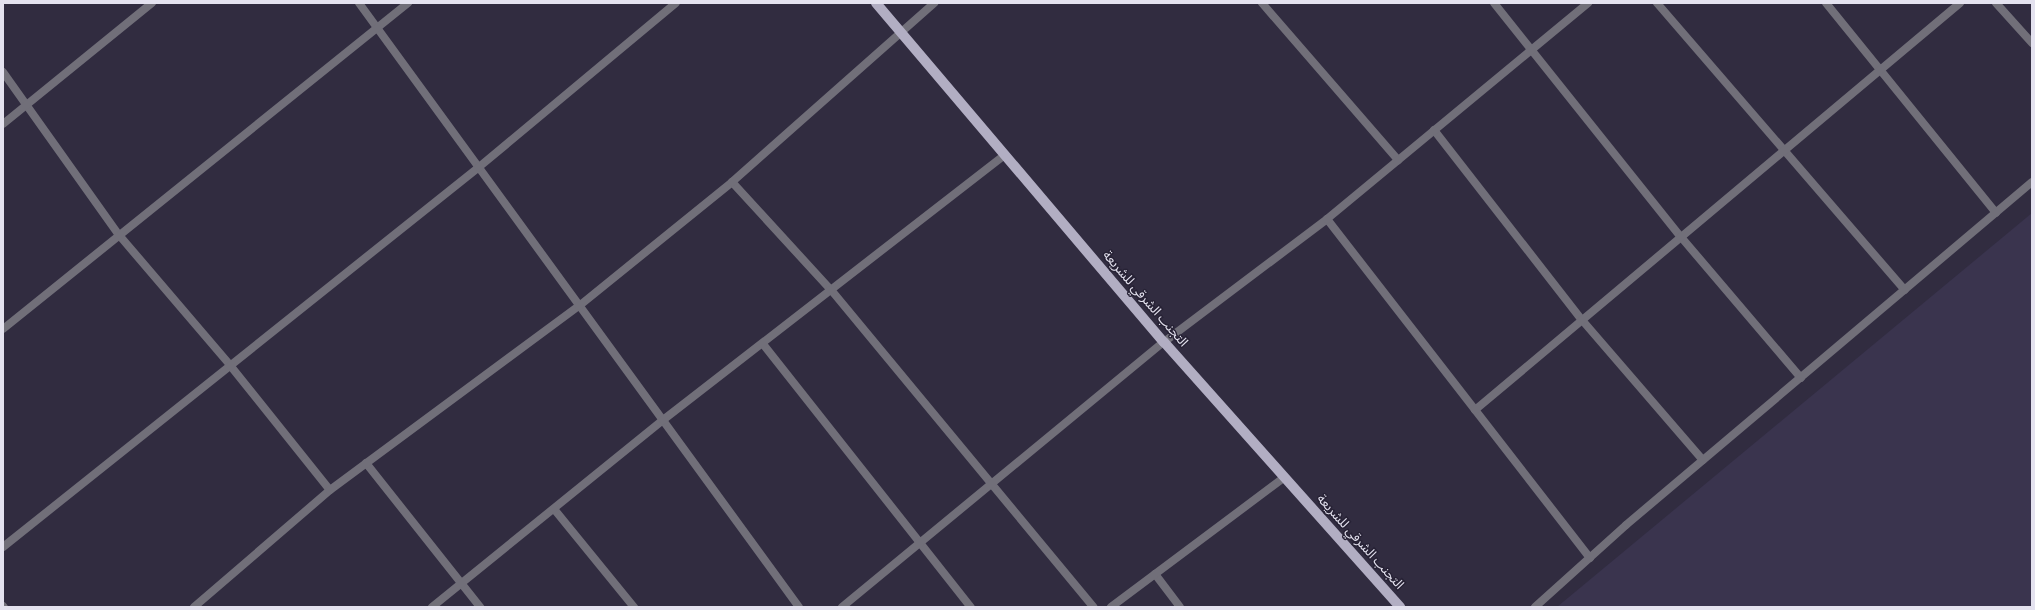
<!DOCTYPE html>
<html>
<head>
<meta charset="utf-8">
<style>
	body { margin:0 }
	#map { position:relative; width:2035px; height:610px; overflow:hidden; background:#312c40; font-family:"Source Serif 4","Noto Sans Arabic",serif }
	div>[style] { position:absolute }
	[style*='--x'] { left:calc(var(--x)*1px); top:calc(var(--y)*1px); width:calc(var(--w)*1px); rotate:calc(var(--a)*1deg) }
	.built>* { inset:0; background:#3a344e }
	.minor>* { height:8px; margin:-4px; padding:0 4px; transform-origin:4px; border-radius:4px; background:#716f79 }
	.primary>* { height:10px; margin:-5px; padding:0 5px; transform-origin:5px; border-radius:5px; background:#b2aec3 }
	span { translate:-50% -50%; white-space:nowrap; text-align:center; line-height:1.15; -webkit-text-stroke:3px #272235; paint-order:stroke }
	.street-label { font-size:13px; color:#e4e2ef }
	.frame { position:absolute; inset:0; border:4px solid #e4e2ef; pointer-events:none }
</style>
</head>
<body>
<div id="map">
	<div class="built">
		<div style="clip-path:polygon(2032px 213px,2032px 607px,1557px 607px)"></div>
	</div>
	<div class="minor">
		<div style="--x:359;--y:3;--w:747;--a:53.93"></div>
		<div style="--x:1262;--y:3;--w:208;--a:49.1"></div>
		<div style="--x:1494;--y:3;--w:300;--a:51.4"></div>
		<div style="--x:1681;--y:237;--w:185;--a:49.6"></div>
		<div style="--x:1657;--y:3;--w:379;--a:49.2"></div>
		<div style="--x:1826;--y:3;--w:270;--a:51"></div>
		<div style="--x:1996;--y:3;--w:54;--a:48"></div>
		<div style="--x:3;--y:72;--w:200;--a:54.6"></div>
		<div style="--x:119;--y:235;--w:170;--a:49.5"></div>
		<div style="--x:229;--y:364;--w:161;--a:51.3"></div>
		<div style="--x:3;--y:124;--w:192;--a:-39.1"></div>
		<div style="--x:1434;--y:130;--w:241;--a:52.1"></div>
		<div style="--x:1582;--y:320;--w:185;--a:49.2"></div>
		<div style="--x:732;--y:182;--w:148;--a:47.5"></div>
		<div style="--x:832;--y:291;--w:410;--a:50.4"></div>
		<div style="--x:1327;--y:219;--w:429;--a:52.2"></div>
		<div style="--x:3;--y:329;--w:520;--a:-38.83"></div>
		<div style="--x:763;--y:344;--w:335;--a:51.7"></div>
		<div style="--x:1475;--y:410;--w:633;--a:-40"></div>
		<div style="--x:366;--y:463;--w:184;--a:51.6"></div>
		<div style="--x:554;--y:509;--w:127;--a:50.8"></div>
		<div style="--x:3;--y:547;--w:609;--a:-38.6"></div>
		<div style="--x:479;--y:167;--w:256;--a:-39.8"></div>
		<div style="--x:1155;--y:574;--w:41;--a:52.9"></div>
		<div style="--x:3;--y:606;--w:1;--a:45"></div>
		<div style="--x:194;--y:607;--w:179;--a:-40.7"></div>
		<div style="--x:330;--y:490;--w:310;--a:-36.5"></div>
		<div style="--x:579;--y:306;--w:197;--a:-39"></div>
		<div style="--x:732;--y:182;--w:270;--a:-41.5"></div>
		<div style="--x:432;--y:607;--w:297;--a:-39"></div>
		<div style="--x:663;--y:420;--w:433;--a:-37.8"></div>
		<div style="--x:842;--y:607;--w:417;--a:-39.5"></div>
		<div style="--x:1164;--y:342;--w:204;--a:-37"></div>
		<div style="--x:1327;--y:219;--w:339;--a:-39.6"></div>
		<div style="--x:1111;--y:607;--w:217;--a:-36.8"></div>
		<div style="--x:1535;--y:607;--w:122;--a:-42"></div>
		<div style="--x:1626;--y:525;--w:531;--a:-40.19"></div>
	</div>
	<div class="primary">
		<div style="--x:876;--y:3;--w:445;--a:49.7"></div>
		<div style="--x:1164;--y:342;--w:355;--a:48.3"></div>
	</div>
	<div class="street-label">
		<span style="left:1145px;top:299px;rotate:49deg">التجنب الشرقي للشريعة</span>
		<span style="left:1360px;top:542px;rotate:48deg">التجنب الشرقي للشريعة</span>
	</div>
	<div class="frame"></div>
</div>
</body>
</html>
